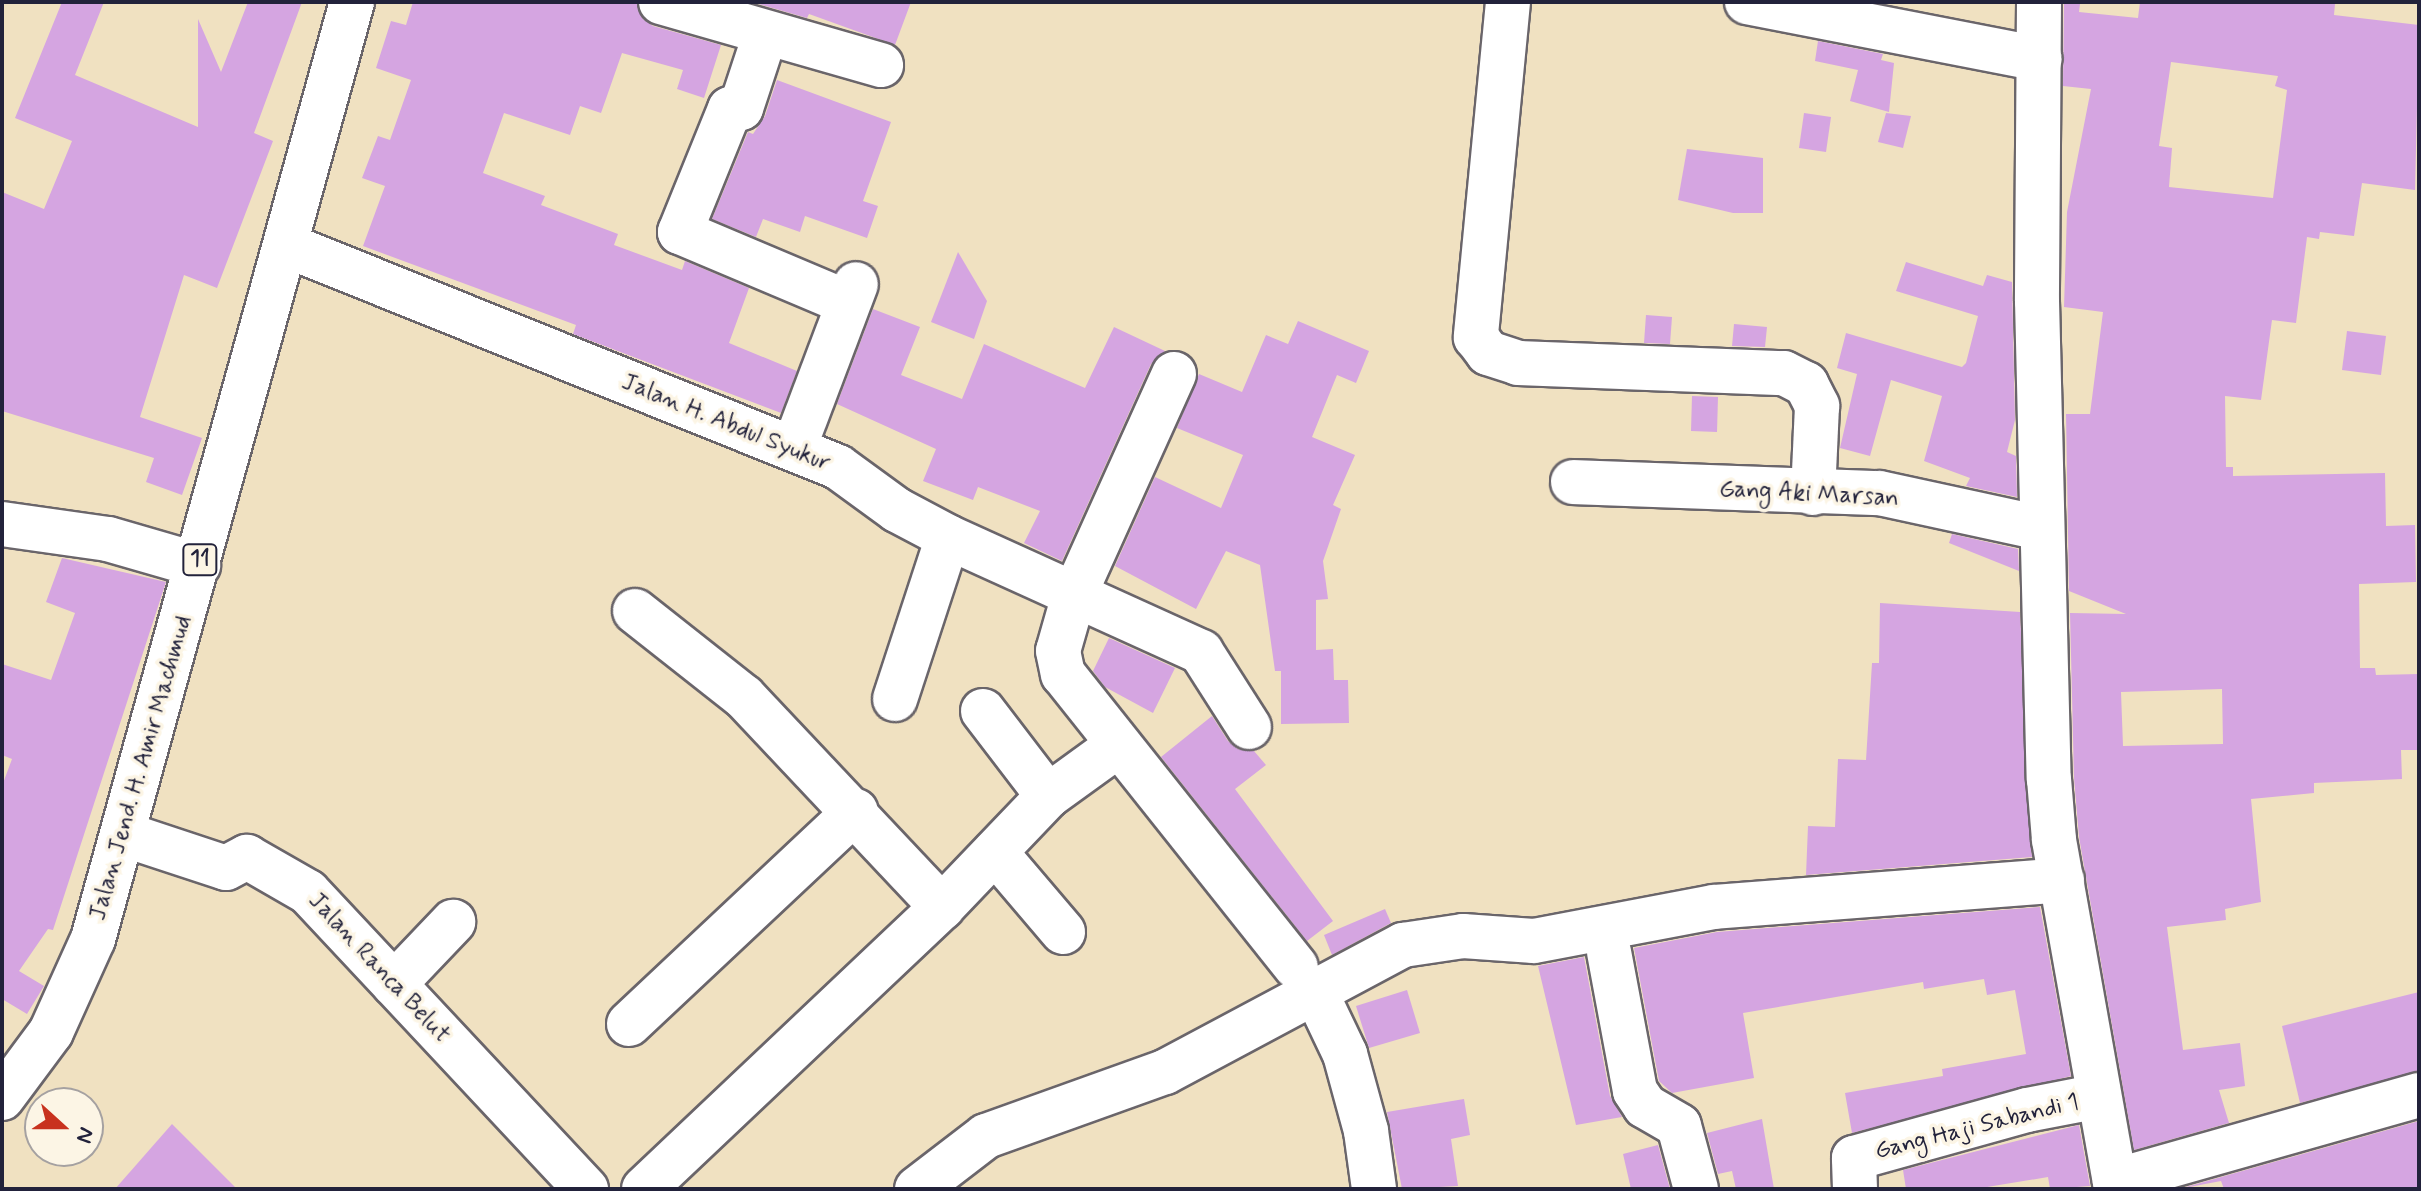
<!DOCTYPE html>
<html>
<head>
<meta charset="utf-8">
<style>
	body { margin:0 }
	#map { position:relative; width:2421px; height:1191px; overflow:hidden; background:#f0e1c1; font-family:Mynerve,sans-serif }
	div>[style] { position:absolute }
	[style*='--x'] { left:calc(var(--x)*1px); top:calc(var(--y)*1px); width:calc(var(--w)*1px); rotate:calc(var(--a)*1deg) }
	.building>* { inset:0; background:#d5a5e1 }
	.roads { filter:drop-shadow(2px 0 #6a656a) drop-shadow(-2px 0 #6a656a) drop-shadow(0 2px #6a656a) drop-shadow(0 -2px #6a656a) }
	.minor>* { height:44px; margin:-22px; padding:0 22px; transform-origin:22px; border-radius:22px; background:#fff }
	.highway>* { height:44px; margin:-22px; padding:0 22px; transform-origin:22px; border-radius:22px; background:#fff }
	span { translate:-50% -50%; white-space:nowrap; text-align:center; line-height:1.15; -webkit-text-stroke:7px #fcf5e5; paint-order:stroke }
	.shield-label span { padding:2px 6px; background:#fcf5e5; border:2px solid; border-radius:6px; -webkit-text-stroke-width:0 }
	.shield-label { font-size:22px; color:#22223b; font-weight:700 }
	.street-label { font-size:24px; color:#22223b }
	.frame { position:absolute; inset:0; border:4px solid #22223b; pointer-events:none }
	.north { position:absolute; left:24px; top:1087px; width:80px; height:80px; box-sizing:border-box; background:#fcf5e5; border:2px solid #a5a1a1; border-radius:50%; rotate:111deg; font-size:22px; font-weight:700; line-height:32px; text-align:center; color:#22223b }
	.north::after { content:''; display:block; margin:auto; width:28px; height:36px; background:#c8321e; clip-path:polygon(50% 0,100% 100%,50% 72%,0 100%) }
</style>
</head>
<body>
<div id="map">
	<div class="building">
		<div style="clip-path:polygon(62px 2px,104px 2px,75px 75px,198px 127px,198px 19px,221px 72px,248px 2px,302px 2px,254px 133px,273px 141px,217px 288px,184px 275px,140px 417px,202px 438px,182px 495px,146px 482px,154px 458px,2px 411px,2px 192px,44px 209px,72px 141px,15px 118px)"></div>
		<div style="clip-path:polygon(413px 2px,637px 2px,643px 19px,653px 26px,721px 45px,704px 98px,677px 89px,683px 70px,622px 53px,601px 113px,580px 106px,570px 135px,504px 113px,483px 173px,545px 196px,541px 205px,618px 234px,614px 245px,682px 270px,685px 261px,749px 288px,729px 343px,797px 371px,781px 413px,573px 334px,576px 325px,363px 246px,385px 186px,362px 178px,378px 136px,390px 140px,411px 80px,376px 68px,391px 21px,406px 25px)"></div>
		<div style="clip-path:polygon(752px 2px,911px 2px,895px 45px,809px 14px,807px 18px)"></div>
		<div style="clip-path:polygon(evenodd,2140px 2px,2318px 2px,2335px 4px,2334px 15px,2419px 25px,2415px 190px,2362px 183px,2354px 236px,2320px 232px,2319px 239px,2307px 237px,2296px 323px,2272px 320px,2261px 400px,2225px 396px,2226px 467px,2233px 467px,2233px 476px,2385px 473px,2386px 526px,2415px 525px,2416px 582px,2359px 584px,2360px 668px,2375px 668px,2376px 675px,2419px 674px,2419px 750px,2401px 750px,2402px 779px,2314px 783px,2314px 793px,2251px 799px,2261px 902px,2225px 909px,2226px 920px,2167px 927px,2183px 1050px,2240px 1043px,2245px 1086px,2219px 1090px,2229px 1123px,2134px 1150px,2079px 837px,2074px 778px,2070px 613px,2126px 614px,2069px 591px,2066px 414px,2090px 414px,2103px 312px,2064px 307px,2067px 212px,2091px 89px,2063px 86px,2064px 3px,2080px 4px,2079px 12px,2138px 18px,2140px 2px,2171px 62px,2278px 76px,2275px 86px,2287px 90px,2273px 198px,2169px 187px,2172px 148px,2159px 146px,2171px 62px,2140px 2px,2222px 689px,2223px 744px,2123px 746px,2121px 692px,2222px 689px)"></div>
		<div style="clip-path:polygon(1818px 41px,1883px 54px,1881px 60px,1894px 63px,1889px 112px,1850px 101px,1858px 70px,1815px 61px)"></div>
		<div style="clip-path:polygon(777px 80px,891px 122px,863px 201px,878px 206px,867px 238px,805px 216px,800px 232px,763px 219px,756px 237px,712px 219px,748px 132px,753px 134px,765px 116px)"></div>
		<div style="clip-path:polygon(1804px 113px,1831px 117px,1826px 152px,1799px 148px)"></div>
		<div style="clip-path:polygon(1886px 113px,1911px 116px,1903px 148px,1878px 142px)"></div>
		<div style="clip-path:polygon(1687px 149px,1763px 158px,1763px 213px,1733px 213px,1678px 200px)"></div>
		<div style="clip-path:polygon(958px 252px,987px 301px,974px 339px,931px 322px)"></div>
		<div style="clip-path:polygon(1906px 262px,1983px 286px,1987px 275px,2012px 282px,2015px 420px,2007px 452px,2016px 456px,2017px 497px,1966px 486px,1970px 478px,1924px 461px,1942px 396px,1891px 380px,1870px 456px,1840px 448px,1857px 374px,1837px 368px,1846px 333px,1962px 367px,1966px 363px,1978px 316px,1896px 291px)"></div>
		<div style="clip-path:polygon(873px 309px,920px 327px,901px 375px,962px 399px,984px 344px,1085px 388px,1114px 327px,1165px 351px,1151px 364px,1062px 561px,1024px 543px,1040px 511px,978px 487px,973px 500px,923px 481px,936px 449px,837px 404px)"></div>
		<div style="clip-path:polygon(1646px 315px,1672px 317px,1670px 344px,1644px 343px)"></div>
		<div style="clip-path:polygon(1298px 321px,1369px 351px,1356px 383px,1337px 375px,1312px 437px,1355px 455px,1333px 505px,1341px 509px,1323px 561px,1328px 599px,1316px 600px,1316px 650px,1333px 649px,1334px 680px,1348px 680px,1349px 723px,1281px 724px,1281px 671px,1275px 671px,1260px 565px,1226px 551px,1196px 609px,1115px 566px,1155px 477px,1221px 508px,1243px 455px,1177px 428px,1199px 374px,1242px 392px,1266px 335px,1288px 344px)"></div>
		<div style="clip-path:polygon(1734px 324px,1767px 327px,1765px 347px,1732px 346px)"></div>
		<div style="clip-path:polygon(2347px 331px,2386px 336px,2381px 375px,2342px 370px)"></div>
		<div style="clip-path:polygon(1692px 396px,1718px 397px,1717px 432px,1691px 431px)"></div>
		<div style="clip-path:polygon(1952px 534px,2018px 549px,2019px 571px,1949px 543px)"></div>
		<div style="clip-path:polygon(62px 558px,166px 582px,53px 930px,48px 929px,19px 971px,44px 986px,27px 1014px,2px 999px,2px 786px,12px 759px,2px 755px,2px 664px,51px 680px,75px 613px,46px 602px)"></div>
		<div style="clip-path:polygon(1880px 603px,2020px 612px,2032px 857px,1806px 875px,1808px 826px,1835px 827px,1838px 759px,1866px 760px,1872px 663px,1879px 663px)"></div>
		<div style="clip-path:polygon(1109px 638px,1175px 668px,1153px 713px,1105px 687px,1093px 671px)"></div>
		<div style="clip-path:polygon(1212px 716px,1228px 741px,1238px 749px,1254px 751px,1266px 765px,1235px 789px,1333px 921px,1307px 941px,1161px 757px)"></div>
		<div style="clip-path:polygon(2040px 907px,2071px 1076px,1852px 1133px,1845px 1093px,1943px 1076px,1942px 1069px,2026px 1054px,2015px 990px,1987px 995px,1984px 979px,1924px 989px,1923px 982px,1743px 1013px,1754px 1078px,1672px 1093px,1659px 1081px,1634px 948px,1717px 932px)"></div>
		<div style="clip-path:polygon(1385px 909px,1391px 923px,1332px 955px,1324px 935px)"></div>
		<div style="clip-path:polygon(1584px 957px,1610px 1096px,1622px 1117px,1576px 1125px,1538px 966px)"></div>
		<div style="clip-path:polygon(1407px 990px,1420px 1033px,1369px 1048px,1356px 1006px)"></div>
		<div style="clip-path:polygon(2419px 992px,2419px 1071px,2300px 1103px,2282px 1026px)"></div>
		<div style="clip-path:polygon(1464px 1099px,1470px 1135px,1451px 1139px,1458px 1186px,1402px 1189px,1387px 1112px)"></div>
		<div style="clip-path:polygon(1762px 1119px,1774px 1189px,1736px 1189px,1732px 1171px,1718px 1174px,1707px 1133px)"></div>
		<div style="clip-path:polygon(2419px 1121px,2419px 1189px,2224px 1189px,2221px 1181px,2179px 1189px)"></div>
		<div style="clip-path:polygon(172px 1124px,237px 1189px,115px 1189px)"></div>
		<div style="clip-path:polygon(2079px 1125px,2090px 1186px,2050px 1189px,2048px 1177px,1975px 1189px,1906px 1189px,1903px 1170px)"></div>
		<div style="clip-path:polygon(1658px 1145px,1670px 1189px,1631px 1189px,1623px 1154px)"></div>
	</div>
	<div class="roads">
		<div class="minor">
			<div style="--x:661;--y:2;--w:229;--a:16"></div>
			<div style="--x:1508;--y:2;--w:337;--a:95.5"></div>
			<div style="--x:1476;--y:337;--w:20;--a:53"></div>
			<div style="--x:1488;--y:353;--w:32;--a:18"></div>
			<div style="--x:1518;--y:363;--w:266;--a:2.2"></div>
			<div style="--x:1784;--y:373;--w:25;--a:27"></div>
			<div style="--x:1806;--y:384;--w:25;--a:63"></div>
			<div style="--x:1817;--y:406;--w:87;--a:92.6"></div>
			<div style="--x:1747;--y:2;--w:298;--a:11"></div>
			<div style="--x:2039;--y:2;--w:299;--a:90.4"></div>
			<div style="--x:2037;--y:301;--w:478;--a:88.6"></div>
			<div style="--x:2049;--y:779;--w:61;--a:85.3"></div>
			<div style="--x:2054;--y:840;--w:354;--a:79.9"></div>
			<div style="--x:765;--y:35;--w:77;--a:108.2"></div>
			<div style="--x:741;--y:108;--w:11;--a:175"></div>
			<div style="--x:730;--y:109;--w:133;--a:112.1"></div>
			<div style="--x:680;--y:232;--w:182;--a:22.9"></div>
			<div style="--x:286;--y:245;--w:595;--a:21.91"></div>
			<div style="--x:838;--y:467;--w:73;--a:36.1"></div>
			<div style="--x:897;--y:510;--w:58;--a:27.9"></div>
			<div style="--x:948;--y:537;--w:278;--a:24.4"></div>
			<div style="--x:1201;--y:652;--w:89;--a:57.4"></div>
			<div style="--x:1174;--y:374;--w:243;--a:114.3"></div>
			<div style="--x:1074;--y:595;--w:58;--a:105.9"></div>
			<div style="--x:1058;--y:651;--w:24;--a:78"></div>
			<div style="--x:1063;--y:674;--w:374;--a:51.5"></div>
			<div style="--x:794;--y:448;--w:175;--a:-69.3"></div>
			<div style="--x:1573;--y:482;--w:306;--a:2.1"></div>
			<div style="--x:1879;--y:493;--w:166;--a:12.2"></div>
			<div style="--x:2;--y:524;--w:107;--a:8.1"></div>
			<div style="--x:108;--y:539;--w:94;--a:16.1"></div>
			<div style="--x:635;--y:611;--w:139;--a:38.3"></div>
			<div style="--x:744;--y:697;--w:289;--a:46.7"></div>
			<div style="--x:895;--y:699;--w:170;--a:-71.9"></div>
			<div style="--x:983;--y:711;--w:107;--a:52.6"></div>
			<div style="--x:126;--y:835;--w:105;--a:18.3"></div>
			<div style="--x:226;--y:868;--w:24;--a:-28"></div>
			<div style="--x:247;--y:857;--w:70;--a:29.8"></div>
			<div style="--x:308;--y:892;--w:407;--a:46.9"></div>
			<div style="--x:995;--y:852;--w:105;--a:49.6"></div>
			<div style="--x:1609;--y:952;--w:141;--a:79.4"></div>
			<div style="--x:1635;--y:1091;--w:18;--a:56"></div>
			<div style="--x:1645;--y:1106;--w:39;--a:30"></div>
			<div style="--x:1679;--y:1126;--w:65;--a:74.9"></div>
			<div style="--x:394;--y:984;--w:86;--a:-46.4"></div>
			<div style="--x:1314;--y:989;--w:72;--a:64.5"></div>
			<div style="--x:1345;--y:1054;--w:80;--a:74.7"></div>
			<div style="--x:1366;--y:1131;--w:59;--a:82.1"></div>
			<div style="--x:629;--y:1024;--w:311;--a:-43.2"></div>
			<div style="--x:2115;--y:1181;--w:316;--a:-15.8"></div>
			<div style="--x:644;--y:1189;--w:410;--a:-43.4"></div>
			<div style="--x:942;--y:907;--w:153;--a:-46.3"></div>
			<div style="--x:1048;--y:796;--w:85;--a:-35.9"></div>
			<div style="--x:917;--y:1189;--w:87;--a:-37.5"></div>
			<div style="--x:986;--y:1136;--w:190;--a:-19.7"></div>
			<div style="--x:1165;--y:1072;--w:270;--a:-28.1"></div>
			<div style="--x:1403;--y:945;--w:61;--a:-8.5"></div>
			<div style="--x:1463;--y:936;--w:71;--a:4"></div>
			<div style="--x:1534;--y:941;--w:183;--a:-10.7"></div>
			<div style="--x:1714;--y:907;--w:349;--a:-4.4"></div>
			<div style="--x:1855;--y:1189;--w:31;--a:-92"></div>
			<div style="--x:1854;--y:1158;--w:180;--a:-15.5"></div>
			<div style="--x:2027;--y:1110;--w:73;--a:-11"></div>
		</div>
		<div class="highway">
			<div style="--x:2;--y:1098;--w:82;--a:-53.4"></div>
			<div style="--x:51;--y:1032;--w:102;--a:-65.7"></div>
			<div style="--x:93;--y:939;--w:972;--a:-74.55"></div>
		</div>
	</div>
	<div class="shield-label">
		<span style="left:200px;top:560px">11</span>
	</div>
	<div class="street-label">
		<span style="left:726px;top:423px;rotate:22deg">Jalan H. Abdul Syukur</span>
		<span style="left:1809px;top:494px;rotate:3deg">Gang Aki Marsan</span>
		<span style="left:141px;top:768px;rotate:-74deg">Jalan Jend. H. Amir Machmud</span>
		<span style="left:379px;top:968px;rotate:47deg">Jalan Ranca Belut</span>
		<span style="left:1977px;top:1127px;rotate:-14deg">Gang Haji Sabandi 1</span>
	</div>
	<div class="frame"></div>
	<div class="north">N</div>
</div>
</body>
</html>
